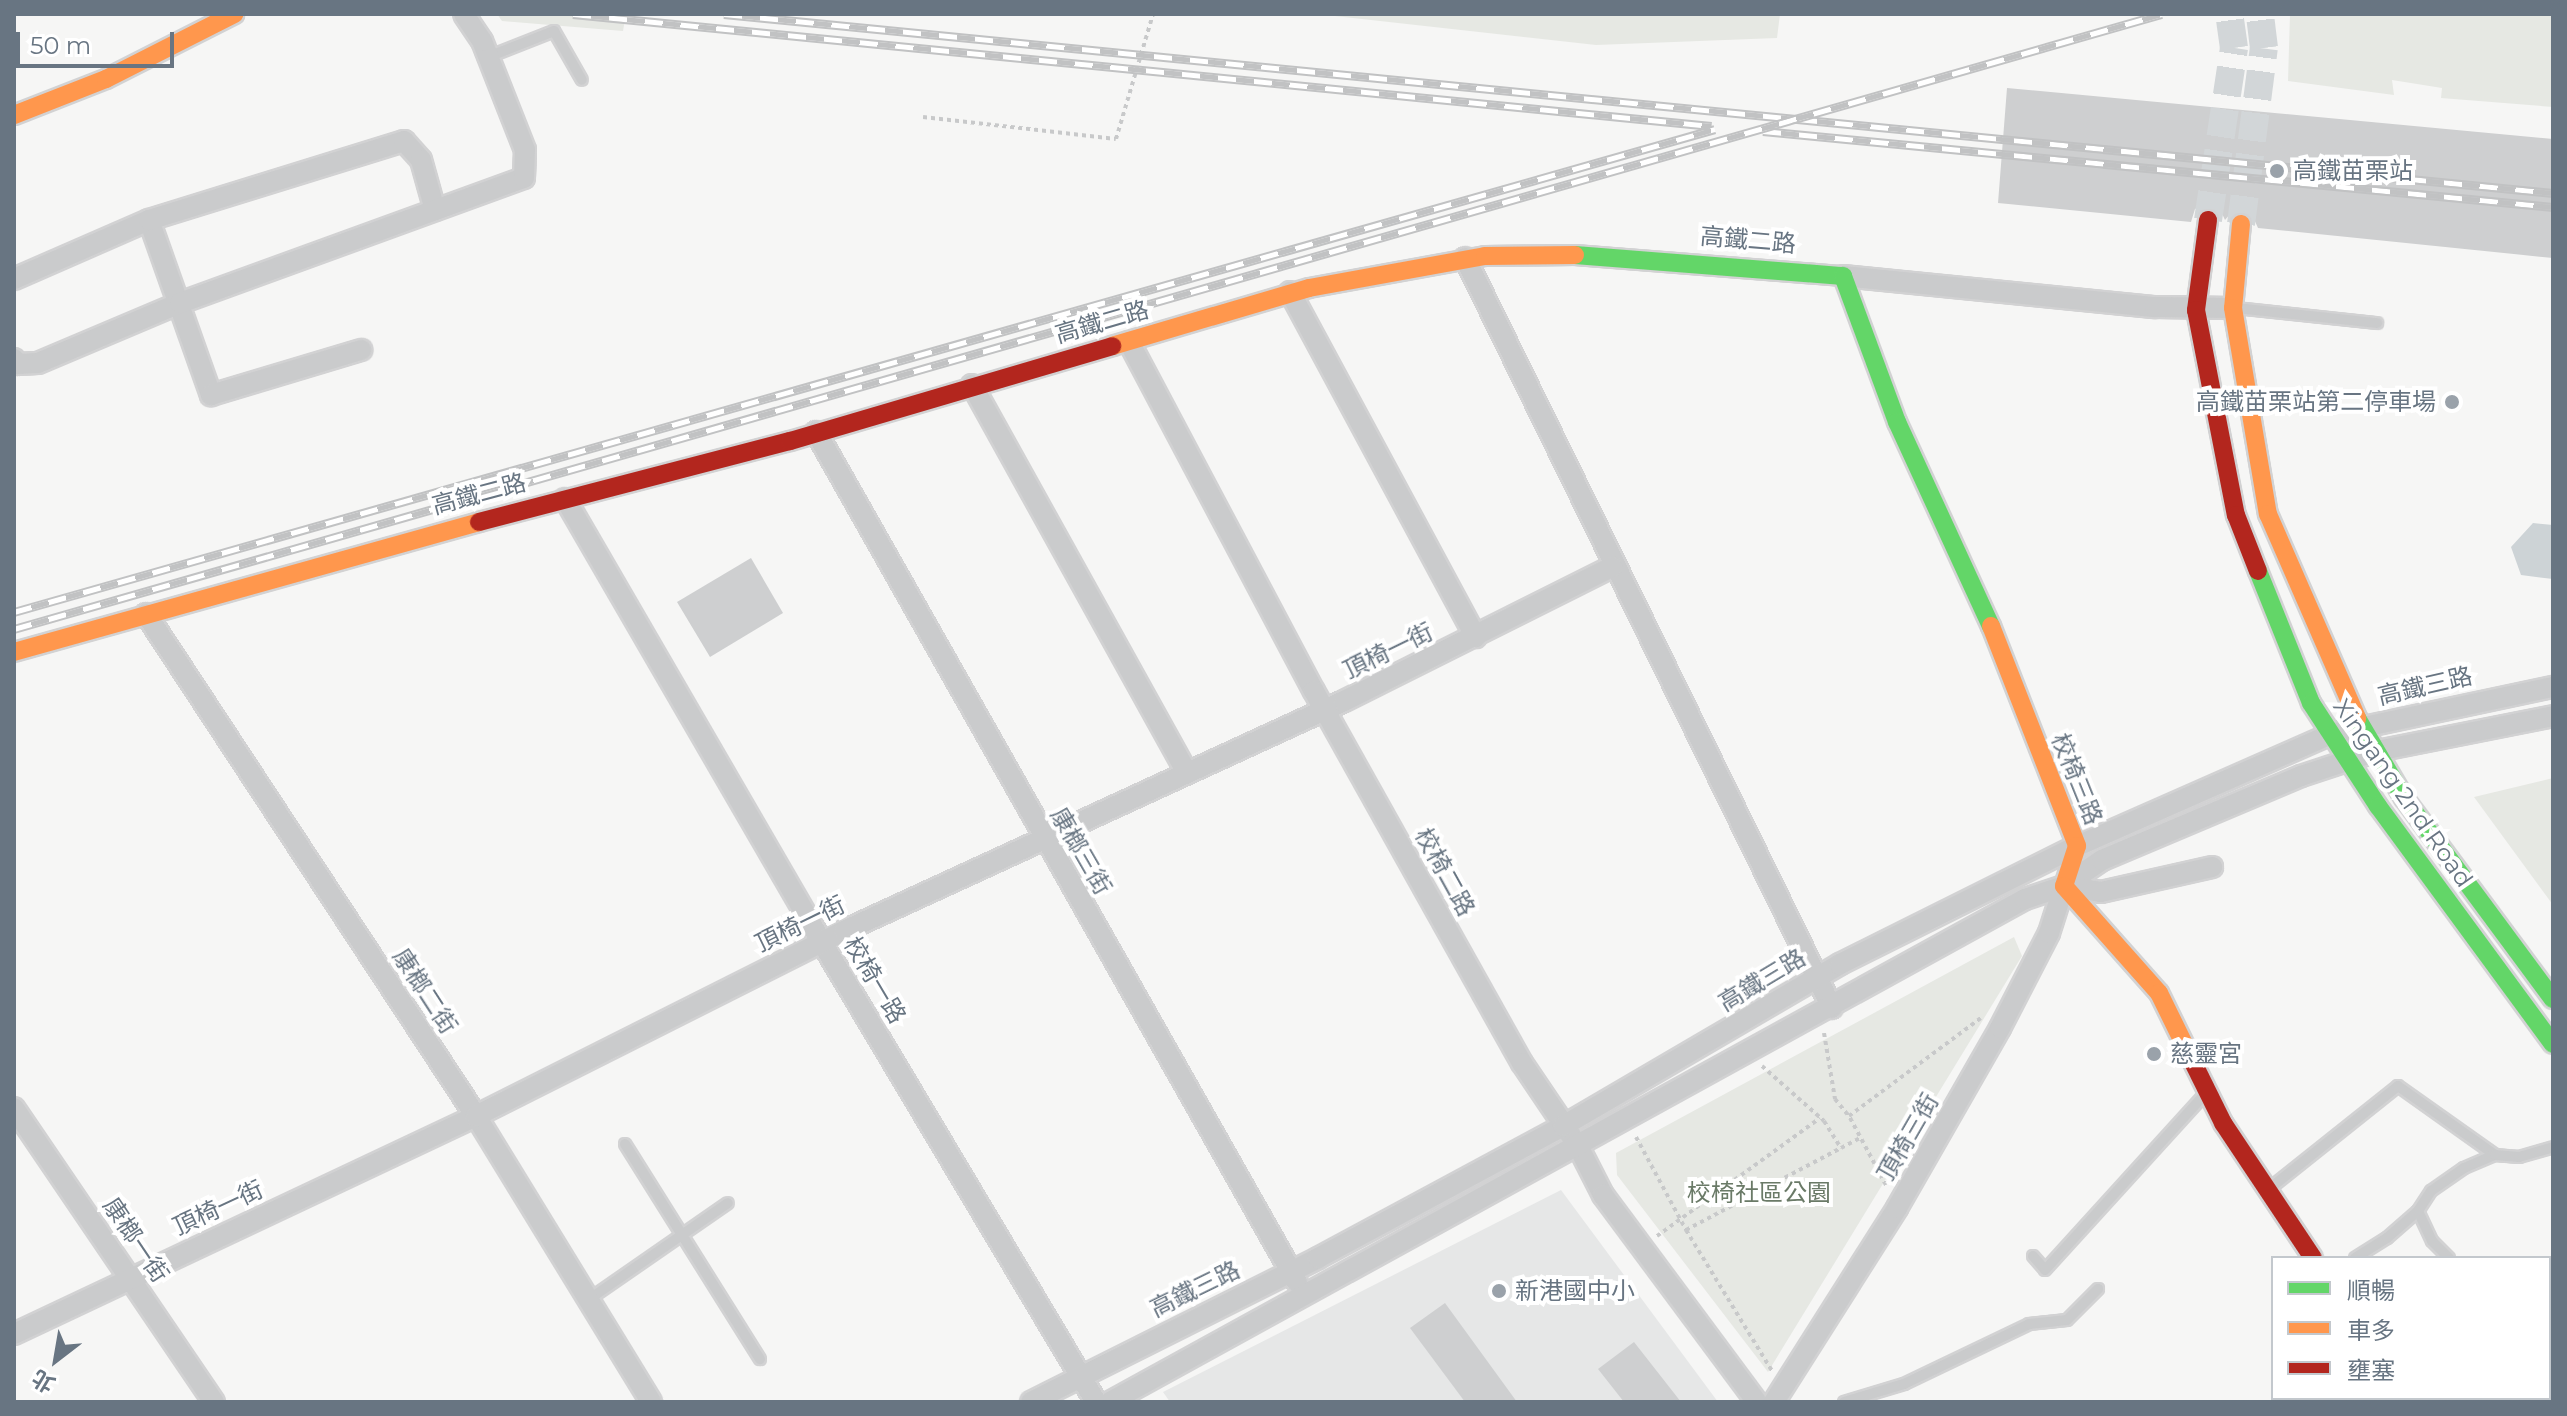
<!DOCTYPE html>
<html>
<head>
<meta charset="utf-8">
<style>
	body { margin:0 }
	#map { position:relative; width:2567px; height:1416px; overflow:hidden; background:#f6f6f5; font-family:Montserrat,"Noto Sans TC",sans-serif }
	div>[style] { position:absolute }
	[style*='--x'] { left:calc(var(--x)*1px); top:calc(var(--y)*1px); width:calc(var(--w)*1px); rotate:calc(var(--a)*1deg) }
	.built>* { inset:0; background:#e6e7e7 }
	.green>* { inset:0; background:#e6e8e3 }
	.water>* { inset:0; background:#cdd3d6 }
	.building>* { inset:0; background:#cecfd0 }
	.secondary-tunnel>* { height:28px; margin-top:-14px; transform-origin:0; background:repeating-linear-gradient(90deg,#d2d6d8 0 28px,transparent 0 42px) }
	.path>* { height:4px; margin-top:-2px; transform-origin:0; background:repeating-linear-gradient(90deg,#c8c9ca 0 4px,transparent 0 8px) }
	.roads { filter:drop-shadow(2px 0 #d2d2d3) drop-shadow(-2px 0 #d2d2d3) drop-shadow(0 2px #d2d2d3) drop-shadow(0 -2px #d2d2d3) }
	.lane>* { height:10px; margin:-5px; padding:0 5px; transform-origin:5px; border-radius:5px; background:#cacbcc }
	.street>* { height:20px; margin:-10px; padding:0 10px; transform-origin:10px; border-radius:10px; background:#cacbcc }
	.fast>* { height:18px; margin:-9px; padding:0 9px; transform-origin:9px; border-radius:9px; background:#63d668 }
	.slow>* { height:18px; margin:-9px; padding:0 9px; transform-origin:9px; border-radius:9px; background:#ff974d }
	.jam>* { height:18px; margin:-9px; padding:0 9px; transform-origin:9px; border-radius:9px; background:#b3261e }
	.rail>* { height:9px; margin-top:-4.5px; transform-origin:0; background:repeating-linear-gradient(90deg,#fff 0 18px,#c1c2c3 0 36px); box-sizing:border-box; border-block:2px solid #c1c2c3 }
	.dots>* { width:22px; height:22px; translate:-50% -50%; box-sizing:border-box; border:4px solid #fff; border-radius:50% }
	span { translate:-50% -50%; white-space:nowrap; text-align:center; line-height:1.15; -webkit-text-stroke:8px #fff; paint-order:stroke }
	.poi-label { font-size:24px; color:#687582 }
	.left { translate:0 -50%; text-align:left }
	.right { translate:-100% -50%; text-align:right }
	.street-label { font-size:24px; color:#687582 }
	.park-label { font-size:24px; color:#6a7a67 }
	.frame { position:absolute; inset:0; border:16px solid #687582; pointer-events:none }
	.legend { position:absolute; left:2271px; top:1256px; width:280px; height:144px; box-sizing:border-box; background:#fff; border:2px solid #c3c8cd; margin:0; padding:10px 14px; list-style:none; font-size:24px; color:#687582 }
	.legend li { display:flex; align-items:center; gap:16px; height:40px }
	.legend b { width:40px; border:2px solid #c3c8cd }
	.north { position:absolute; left:16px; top:1320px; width:80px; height:80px; -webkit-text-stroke:6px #fff; paint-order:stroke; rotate:211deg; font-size:22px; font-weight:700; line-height:32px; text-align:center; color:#687582 }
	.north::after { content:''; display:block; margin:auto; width:28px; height:36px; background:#687582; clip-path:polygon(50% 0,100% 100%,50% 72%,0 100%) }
	.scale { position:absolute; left:16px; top:32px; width:158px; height:36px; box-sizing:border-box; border:4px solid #687582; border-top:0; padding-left:10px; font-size:24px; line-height:28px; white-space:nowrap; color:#687582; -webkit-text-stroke:6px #fff; paint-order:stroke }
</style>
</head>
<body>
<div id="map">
	<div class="built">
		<div style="clip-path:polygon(1561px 1190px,1718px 1402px,1170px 1402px,1163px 1392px)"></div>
	</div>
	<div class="green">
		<div style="clip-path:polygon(497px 14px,626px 14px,623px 31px,502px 21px)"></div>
		<div style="clip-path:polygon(1317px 14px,1780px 14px,1777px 38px,1596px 45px)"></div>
		<div style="clip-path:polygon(2290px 14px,2553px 14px,2553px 107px,2441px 98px,2442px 88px,2392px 80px,2394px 95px,2288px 81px)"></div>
		<div style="clip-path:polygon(2553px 778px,2553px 905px,2474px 797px)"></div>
		<div style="clip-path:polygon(2014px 937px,2022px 956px,1768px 1372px,1617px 1175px,1616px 1153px)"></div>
	</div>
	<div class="water">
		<div style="clip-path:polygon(2533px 523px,2553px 525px,2553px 579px,2521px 575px,2511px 547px)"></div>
	</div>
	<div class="building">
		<div style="clip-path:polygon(2007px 88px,2553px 139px,2553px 258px,2258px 228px,2250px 210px,2235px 208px,2225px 220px,2219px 207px,2209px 203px,2195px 209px,2191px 222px,1998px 203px)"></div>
		<div style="clip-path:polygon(751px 558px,783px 613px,710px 657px,677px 602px)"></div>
		<div style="clip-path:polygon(1445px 1303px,1517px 1402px,1465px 1402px,1410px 1328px)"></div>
		<div style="clip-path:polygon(1634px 1342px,1681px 1402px,1624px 1402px,1598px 1369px)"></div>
	</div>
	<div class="secondary-tunnel">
		<div style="--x:2208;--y:220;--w:174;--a:-81.4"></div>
		<div style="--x:2234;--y:48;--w:34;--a:-98"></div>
		<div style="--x:2241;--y:224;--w:177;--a:-82.6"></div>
		<div style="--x:2264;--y:48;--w:34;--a:-97"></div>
	</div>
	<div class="path">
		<div style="--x:923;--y:117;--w:194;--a:6.5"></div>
		<div style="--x:1116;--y:139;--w:130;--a:-73.5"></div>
		<div style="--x:1824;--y:1033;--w:67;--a:80.5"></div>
		<div style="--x:1835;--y:1099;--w:22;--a:51"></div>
		<div style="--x:1762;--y:1066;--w:83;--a:41.6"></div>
		<div style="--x:1824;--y:1121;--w:32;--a:58"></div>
		<div style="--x:1841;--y:1148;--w:21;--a:-28"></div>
		<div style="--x:1636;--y:1137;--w:106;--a:61.7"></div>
		<div style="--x:1686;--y:1230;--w:165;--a:58.6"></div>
		<div style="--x:1886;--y:1185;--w:78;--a:-118.2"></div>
		<div style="--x:1849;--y:1116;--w:164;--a:-36.6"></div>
		<div style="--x:1686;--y:1230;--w:175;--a:-27.9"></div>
		<div style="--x:1657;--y:1236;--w:201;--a:-35.9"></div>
	</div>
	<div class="roads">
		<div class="lane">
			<div style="--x:488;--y:57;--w:71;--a:-21.5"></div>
			<div style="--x:554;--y:31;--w:56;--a:60.3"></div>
			<div style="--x:2236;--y:308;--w:142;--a:6.1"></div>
			<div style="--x:625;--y:1144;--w:254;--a:57.9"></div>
			<div style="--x:2269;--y:1189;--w:165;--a:-38.6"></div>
			<div style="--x:2398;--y:1086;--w:119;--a:35.4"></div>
			<div style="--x:2418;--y:1211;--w:33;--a:65"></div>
			<div style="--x:2432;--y:1241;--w:24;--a:45"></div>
			<div style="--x:2033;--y:1256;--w:18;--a:49"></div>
			<div style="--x:2045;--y:1270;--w:239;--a:-47.7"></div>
			<div style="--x:2355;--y:1258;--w:38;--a:-32"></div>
			<div style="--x:2387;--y:1238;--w:41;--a:-41.1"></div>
			<div style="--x:2418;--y:1211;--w:24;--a:-57"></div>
			<div style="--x:2431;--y:1191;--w:40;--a:-34.9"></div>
			<div style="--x:2464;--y:1168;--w:34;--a:-23"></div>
			<div style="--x:2495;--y:1155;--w:24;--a:5"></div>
			<div style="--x:2519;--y:1157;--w:35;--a:-16"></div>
			<div style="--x:588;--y:1300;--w:170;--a:-34.7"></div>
			<div style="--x:1844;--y:1402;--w:63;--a:-16.7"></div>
			<div style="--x:1904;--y:1384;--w:139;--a:-25.6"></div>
			<div style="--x:2029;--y:1324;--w:38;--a:-6"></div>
			<div style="--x:2067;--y:1320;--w:44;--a:-45"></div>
		</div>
		<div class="street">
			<div style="--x:149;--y:220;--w:186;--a:70.5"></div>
			<div style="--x:211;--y:395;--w:157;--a:-16.7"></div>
			<div style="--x:1465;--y:258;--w:835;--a:63.93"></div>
			<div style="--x:1843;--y:276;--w:314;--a:5.7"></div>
			<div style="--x:2155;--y:307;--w:78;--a:0.7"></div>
			<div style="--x:14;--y:279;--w:147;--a:-23.6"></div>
			<div style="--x:149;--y:220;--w:267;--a:-17.2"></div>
			<div style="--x:404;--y:141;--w:25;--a:48"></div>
			<div style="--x:421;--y:160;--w:52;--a:74.4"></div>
			<div style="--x:1290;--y:292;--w:392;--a:61.7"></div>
			<div style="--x:1129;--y:342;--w:395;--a:62.1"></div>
			<div style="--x:1314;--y:691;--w:426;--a:60.8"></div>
			<div style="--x:1522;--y:1063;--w:100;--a:56"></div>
			<div style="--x:1578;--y:1146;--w:55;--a:63"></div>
			<div style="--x:1603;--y:1195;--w:258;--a:53.4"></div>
			<div style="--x:14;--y:359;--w:6;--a:59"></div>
			<div style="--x:17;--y:364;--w:21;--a:-3"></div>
			<div style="--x:38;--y:363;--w:154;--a:-22.9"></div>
			<div style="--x:180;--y:303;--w:366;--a:-20"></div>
			<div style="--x:524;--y:178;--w:28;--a:-88"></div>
			<div style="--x:525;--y:150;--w:117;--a:-111.5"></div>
			<div style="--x:482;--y:41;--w:32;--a:-124"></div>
			<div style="--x:972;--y:385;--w:440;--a:61"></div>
			<div style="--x:816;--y:432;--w:977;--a:60.5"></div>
			<div style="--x:565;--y:499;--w:491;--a:59.9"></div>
			<div style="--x:811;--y:924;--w:557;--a:59.2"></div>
			<div style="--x:146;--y:614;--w:601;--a:56.68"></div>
			<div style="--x:476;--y:1116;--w:335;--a:58.5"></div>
			<div style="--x:14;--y:1108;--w:356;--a:55.8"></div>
			<div style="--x:14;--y:1334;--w:511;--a:-25.26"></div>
			<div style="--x:476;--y:1116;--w:412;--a:-26.7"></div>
			<div style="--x:844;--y:931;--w:550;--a:-24.7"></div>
			<div style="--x:1344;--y:701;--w:300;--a:-26.6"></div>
			<div style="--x:1031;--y:1402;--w:321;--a:-26.6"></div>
			<div style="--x:1318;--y:1258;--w:278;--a:-28.3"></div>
			<div style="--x:1563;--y:1126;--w:321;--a:-30.3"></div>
			<div style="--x:1840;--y:964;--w:265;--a:-26.5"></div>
			<div style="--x:2077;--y:846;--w:278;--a:-23.8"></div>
			<div style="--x:2331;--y:734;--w:227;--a:-12"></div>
			<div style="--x:1110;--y:1402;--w:1044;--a:-28.8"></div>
			<div style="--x:2025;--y:899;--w:41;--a:-18.4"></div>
			<div style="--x:2064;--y:886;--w:46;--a:-34.4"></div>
			<div style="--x:2102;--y:860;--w:216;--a:-22.9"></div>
			<div style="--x:2301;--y:776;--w:80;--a:-18.2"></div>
			<div style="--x:2377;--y:751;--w:179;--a:-11.2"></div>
			<div style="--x:1774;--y:1402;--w:230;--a:-57.6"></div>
			<div style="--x:1897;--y:1208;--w:207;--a:-60.2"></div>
			<div style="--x:2000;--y:1028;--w:107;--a:-62.7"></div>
			<div style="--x:2049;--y:933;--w:49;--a:-72.3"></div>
			<div style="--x:2064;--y:886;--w:37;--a:9"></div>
			<div style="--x:2101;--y:892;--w:114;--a:-12.7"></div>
		</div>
		<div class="fast">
			<div style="--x:1575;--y:255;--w:269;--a:4.5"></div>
			<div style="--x:1843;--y:276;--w:156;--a:69.7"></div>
			<div style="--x:1897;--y:422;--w:225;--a:65.3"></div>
			<div style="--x:2258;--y:571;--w:142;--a:68.1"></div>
			<div style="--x:2311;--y:703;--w:123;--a:57"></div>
			<div style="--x:2378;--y:806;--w:295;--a:53.7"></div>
			<div style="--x:2357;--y:718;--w:93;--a:59.6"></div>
			<div style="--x:2404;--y:798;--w:250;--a:53.5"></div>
			<div style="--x:2386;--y:1398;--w:4;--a:63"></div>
		</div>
		<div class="slow">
			<div style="--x:14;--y:115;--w:99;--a:-21.4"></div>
			<div style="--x:106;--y:79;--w:144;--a:-26.9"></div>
			<div style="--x:2241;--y:224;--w:84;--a:95.4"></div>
			<div style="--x:2233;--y:308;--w:209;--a:80.4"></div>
			<div style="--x:2268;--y:514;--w:223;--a:66.4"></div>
			<div style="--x:1112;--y:346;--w:205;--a:-16.4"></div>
			<div style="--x:1309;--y:288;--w:179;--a:-10.3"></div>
			<div style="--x:1485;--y:256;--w:90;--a:-0.6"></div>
			<div style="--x:1991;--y:626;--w:236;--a:68.6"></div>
			<div style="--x:2077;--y:846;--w:42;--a:108"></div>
			<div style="--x:2064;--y:886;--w:143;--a:48.4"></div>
			<div style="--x:2159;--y:993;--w:61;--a:63.9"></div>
			<div style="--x:14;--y:652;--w:483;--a:-15.6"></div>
		</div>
		<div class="jam">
			<div style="--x:2208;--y:220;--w:91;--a:97.6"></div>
			<div style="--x:2196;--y:310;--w:209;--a:79"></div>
			<div style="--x:2236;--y:515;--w:60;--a:68.6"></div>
			<div style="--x:479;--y:522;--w:321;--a:-14.6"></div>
			<div style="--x:790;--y:441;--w:336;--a:-16.4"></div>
			<div style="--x:2186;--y:1048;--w:84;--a:63.7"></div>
			<div style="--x:2223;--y:1123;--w:162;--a:56.3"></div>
		</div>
	</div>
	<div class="rail">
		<div style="--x:573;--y:14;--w:1144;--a:5.62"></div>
		<div style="--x:724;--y:14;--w:1838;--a:5.59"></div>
		<div style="--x:1763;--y:131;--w:794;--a:5.5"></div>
		<div style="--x:14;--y:612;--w:1768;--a:-15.85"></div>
		<div style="--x:14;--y:629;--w:2234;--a:-15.98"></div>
	</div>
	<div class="dots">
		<div style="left:2277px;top:171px;background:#9aa2aa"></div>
		<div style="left:2452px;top:402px;background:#9aa2aa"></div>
		<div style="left:2154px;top:1054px;background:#9aa2aa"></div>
		<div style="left:1499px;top:1291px;background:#9aa2aa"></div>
	</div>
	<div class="poi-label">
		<span class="left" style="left:2293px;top:171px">高鐵苗栗站</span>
		<span class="right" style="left:2436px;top:402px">高鐵苗栗站第二停車場</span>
		<span class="left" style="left:2170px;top:1054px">慈靈宮</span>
		<span class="left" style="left:1515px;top:1291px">新港國中小</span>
	</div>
	<div class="street-label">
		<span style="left:1748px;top:240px;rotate:5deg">高鐵二路</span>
		<span style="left:1102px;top:322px;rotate:-16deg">高鐵二路</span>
		<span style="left:479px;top:494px;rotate:-15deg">高鐵二路</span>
		<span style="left:1388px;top:651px;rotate:-26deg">頂椅一街</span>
		<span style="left:2425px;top:686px;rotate:-13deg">高鐵三路</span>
		<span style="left:2077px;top:779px;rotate:68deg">校椅三路</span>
		<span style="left:2403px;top:793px;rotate:55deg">Xingang 2nd Road</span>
		<span style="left:1081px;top:851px;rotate:60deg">康榔三街</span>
		<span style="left:1445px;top:872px;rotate:61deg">校椅二路</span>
		<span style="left:800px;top:924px;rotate:-26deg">頂椅一街</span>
		<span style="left:875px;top:980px;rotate:59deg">校椅一路</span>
		<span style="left:1762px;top:980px;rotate:-31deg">高鐵三路</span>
		<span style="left:425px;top:991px;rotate:57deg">康榔二街</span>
		<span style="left:1908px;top:1137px;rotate:-60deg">頂椅三街</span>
		<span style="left:218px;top:1208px;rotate:-25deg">頂椅一街</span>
		<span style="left:136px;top:1240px;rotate:56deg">康榔一街</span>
		<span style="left:1195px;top:1289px;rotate:-26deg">高鐵三路</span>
	</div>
	<div class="park-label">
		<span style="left:1759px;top:1193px">校椅社區公園</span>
	</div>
	<div class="frame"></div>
	<ul class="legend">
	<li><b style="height:10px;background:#63d668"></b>順暢</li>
	<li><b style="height:10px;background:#ff974d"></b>車多</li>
	<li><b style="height:10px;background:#b3261e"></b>壅塞</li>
	</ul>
	<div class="north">北</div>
	<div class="scale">50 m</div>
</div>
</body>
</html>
